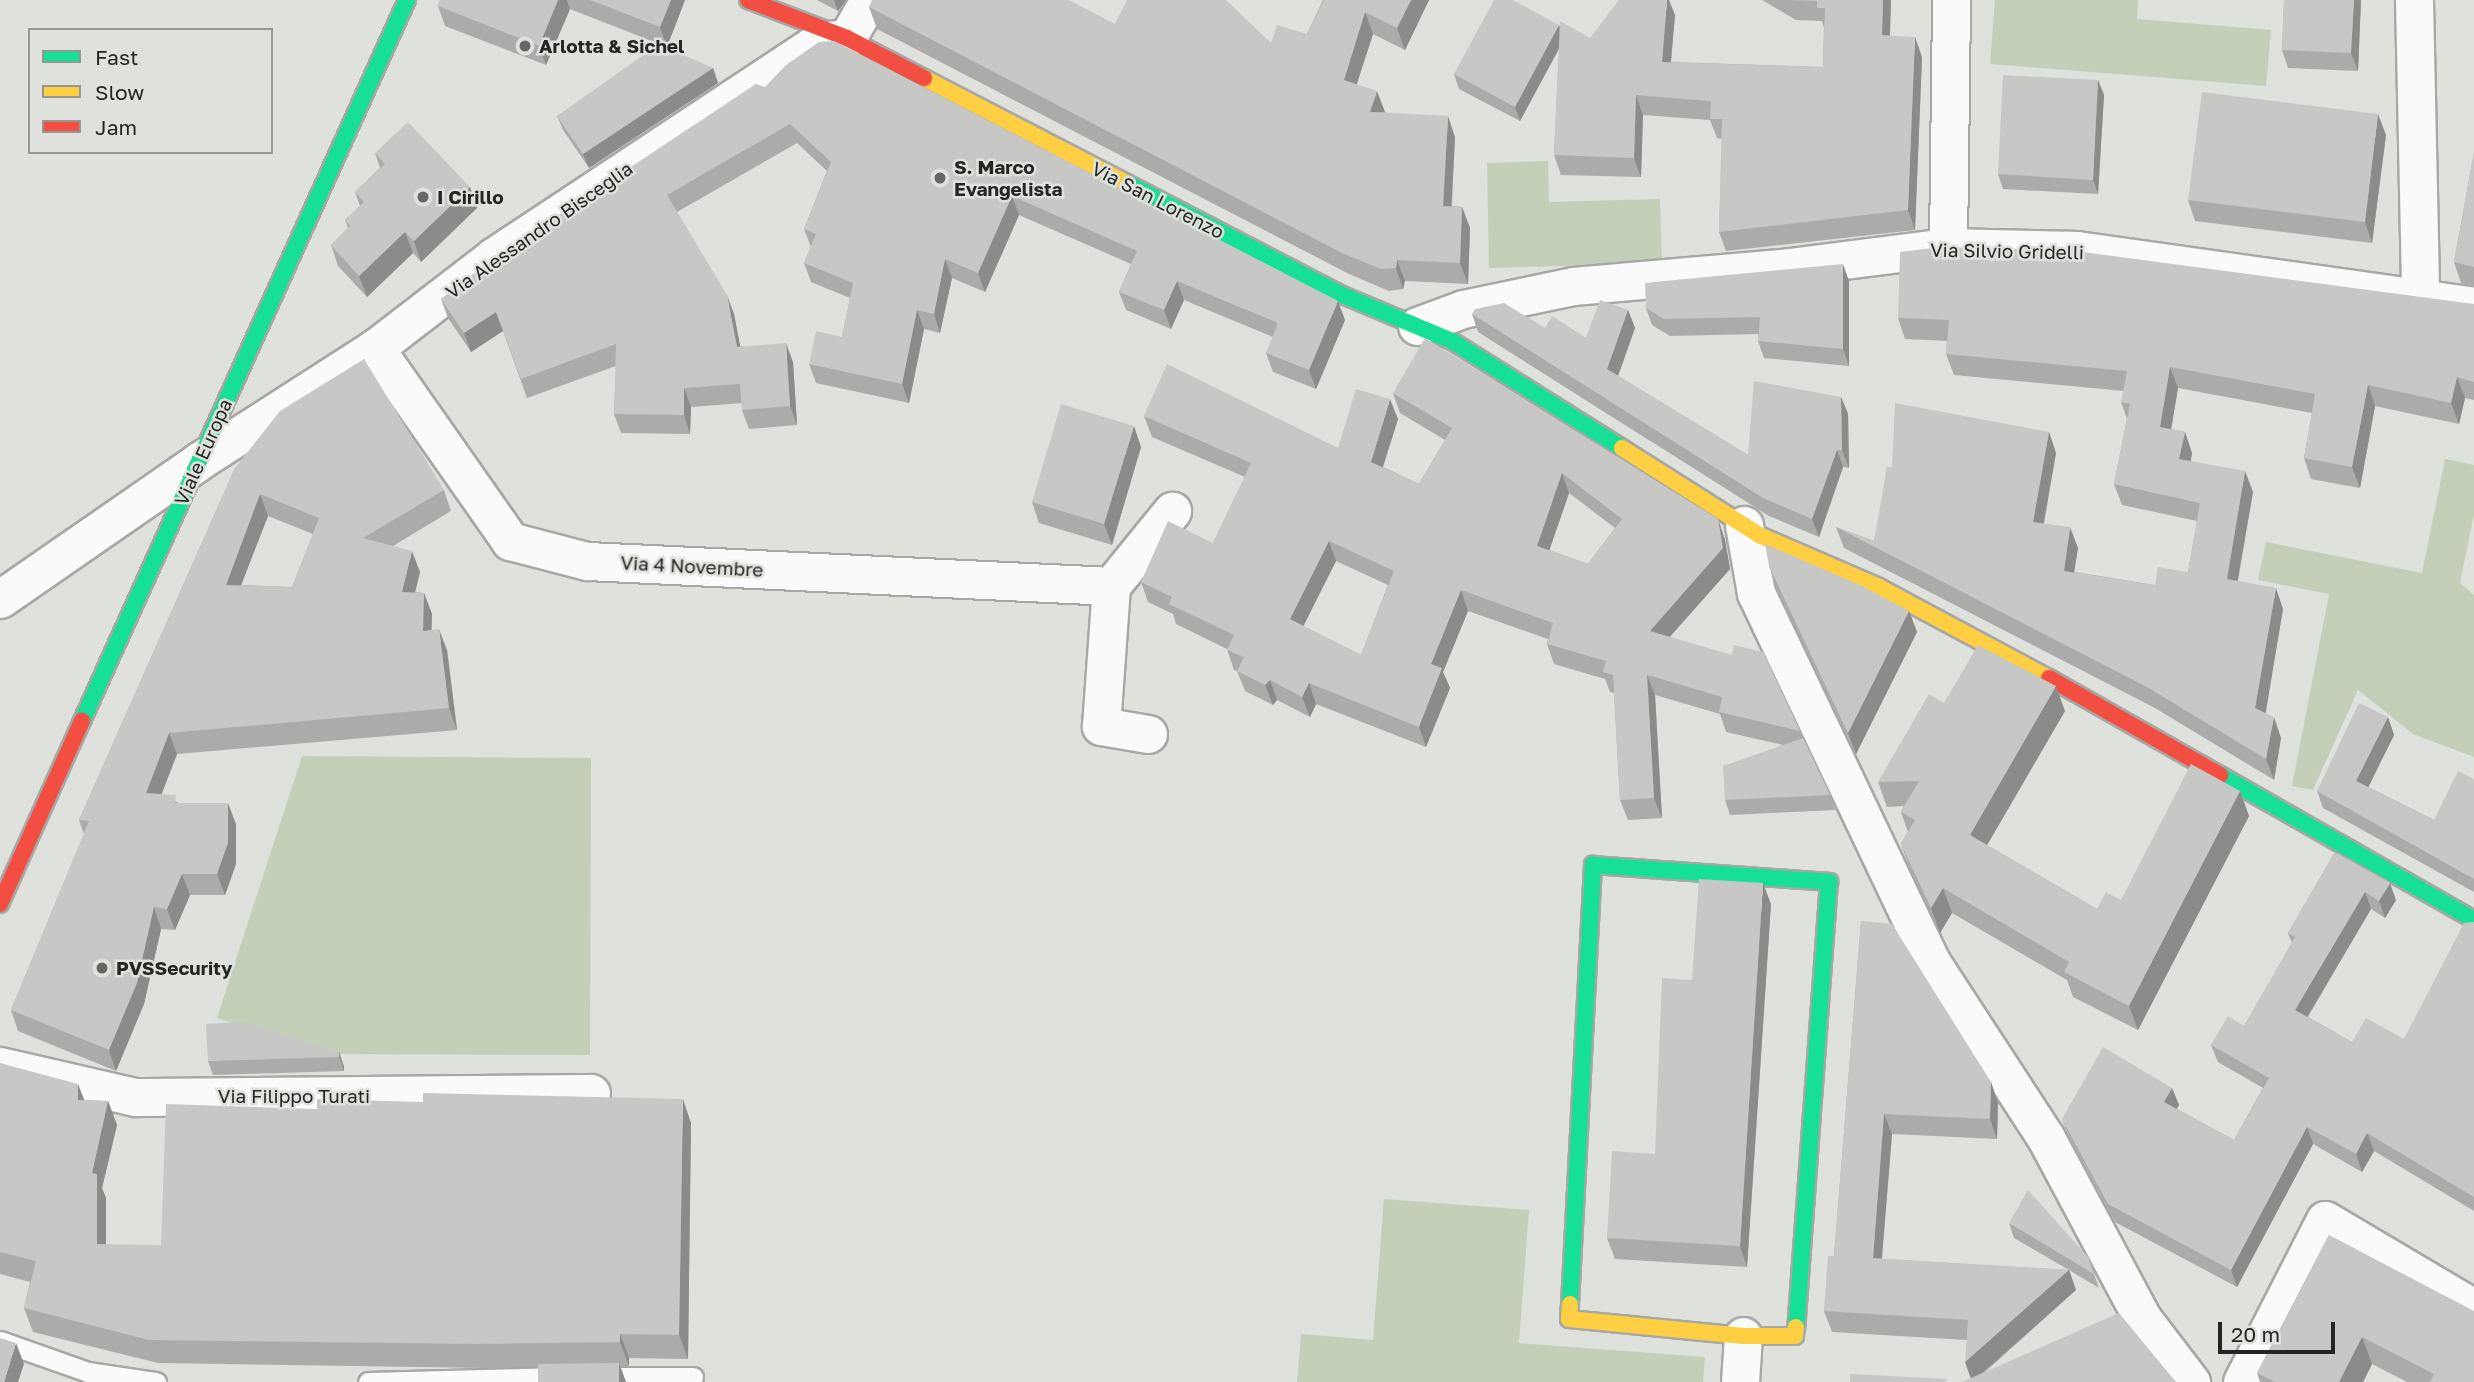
<!DOCTYPE html>
<html>
<head>
<meta charset="utf-8">
<style>
	body { margin:0 }
	#map { position:relative; width:2474px; height:1382px; overflow:hidden; background:#dfe1dd; font-family:"Golos Text",sans-serif }
	div>[style] { position:absolute }
	[style*='--x'] { left:calc(var(--x)*1px); top:calc(var(--y)*1px); width:calc(var(--w)*1px); rotate:calc(var(--a)*1deg) }
	.green>* { inset:0; background:#c4cfb7 }
	.roads { filter:drop-shadow(2px 0 #a7a8a5) drop-shadow(-2px 0 #a7a8a5) drop-shadow(0 2px #a7a8a5) drop-shadow(0 -2px #a7a8a5) }
	.lane>* { height:19px; margin:-9.5px; padding:0 9.5px; transform-origin:9.5px; border-radius:9.5px; background:#fafafa }
	.street>* { height:37px; margin:-18.5px; padding:0 18.5px; transform-origin:18.5px; border-radius:18.5px; background:#fafafa }
	.fast>* { height:16px; margin:-8px; padding:0 8px; transform-origin:8px; border-radius:8px; background:#16e098 }
	.slow>* { height:16px; margin:-8px; padding:0 8px; transform-origin:8px; border-radius:8px; background:#ffcf43 }
	.jam>* { height:16px; margin:-8px; padding:0 8px; transform-origin:8px; border-radius:8px; background:#f24e42 }
	.wall>* { inset:0; background:#abaca9 }
	.shaded-wall>* { inset:0; background:#8b8c8a }
	.building>* { inset:0; background:#c7c8c5 }
	.dots>* { width:19px; height:19px; translate:-50% -50%; box-sizing:border-box; border:4px solid #dfe2dc; border-radius:50% }
	span { translate:-50% -50%; white-space:nowrap; text-align:center; line-height:1.15; -webkit-text-stroke:5px #dfe2dc; paint-order:stroke }
	.poi-label { font-size:19px; color:#252624; font-weight:700 }
	.left { translate:0 -50%; text-align:left }
	.street-label { font-size:19px; color:#252624 }
	.legend { position:absolute; left:28px; top:28px; width:245px; height:126px; box-sizing:border-box; background:#dfe2dc; border:2px solid #959792; margin:0; padding:9px 12px; list-style:none; font-size:21px; color:#252624 }
	.legend li { display:flex; align-items:center; gap:14px; height:35px }
	.legend b { width:35px; border:2px solid #959792 }
	.scale { position:absolute; left:2218px; top:1322px; width:117px; height:32px; box-sizing:border-box; border:4px solid #252624; border-top:0; padding-left:9px; font-size:21px; line-height:24px; white-space:nowrap; color:#252624; -webkit-text-stroke:5px #dfe2dc; paint-order:stroke }
</style>
</head>
<body>
<div id="map">
	<div class="green">
		<div style="clip-path:polygon(1995px 0,2138px 0,2137px 19px,2271px 30px,2266px 86px,1990px 64px)"></div>
		<div style="clip-path:polygon(1548px 161px,1549px 202px,1660px 199px,1662px 263px,1489px 268px,1487px 163px)"></div>
		<div style="clip-path:polygon(2445px 459px,2474px 465px,2474px 514px,2460px 583px,2474px 595px,2474px 757px,2413px 734px,2358px 690px,2313px 790px,2292px 786px,2329px 594px,2258px 580px,2266px 542px,2422px 573px)"></div>
		<div style="clip-path:polygon(302px 756px,591px 758px,590px 1055px,329px 1054px,217px 1018px)"></div>
		<div style="clip-path:polygon(1384px 1199px,1529px 1210px,1519px 1343px,1705px 1357px,1703px 1382px,1297px 1382px,1301px 1334px,1373px 1340px)"></div>
	</div>
	<div class="roads">
		<div class="lane">
			<div style="--x:0;--y:1341;--w:93;--a:19.4"></div>
			<div style="--x:88;--y:1372;--w:69;--a:8.4"></div>
			<div style="--x:600;--y:1377;--w:93;--a:0"></div>
			<div style="--x:368;--y:1382;--w:195;--a:-1.5"></div>
		</div>
		<div class="street">
			<div style="--x:2414;--y:0;--w:298;--a:88.8"></div>
			<div style="--x:1948;--y:247;--w:247;--a:-89.3"></div>
			<div style="--x:1417;--y:326;--w:49;--a:-20.3"></div>
			<div style="--x:1463;--y:309;--w:112;--a:-11.8"></div>
			<div style="--x:1573;--y:286;--w:217;--a:-5"></div>
			<div style="--x:1789;--y:267;--w:160;--a:-7.2"></div>
			<div style="--x:1948;--y:247;--w:129;--a:1.3"></div>
			<div style="--x:2077;--y:250;--w:401;--a:8"></div>
			<div style="--x:375;--y:348;--w:236;--a:55"></div>
			<div style="--x:510;--y:541;--w:80;--a:14.6"></div>
			<div style="--x:587;--y:561;--w:525;--a:2.73"></div>
			<div style="--x:1744;--y:525;--w:69;--a:80"></div>
			<div style="--x:1756;--y:593;--w:406;--a:64.6"></div>
			<div style="--x:1930;--y:960;--w:212;--a:56.9"></div>
			<div style="--x:2046;--y:1138;--w:204;--a:61.9"></div>
			<div style="--x:2142;--y:1318;--w:81;--a:52.6"></div>
			<div style="--x:0;--y:599;--w:242;--a:-34.7"></div>
			<div style="--x:199;--y:461;--w:209;--a:-32.7"></div>
			<div style="--x:375;--y:348;--w:149;--a:-37.6"></div>
			<div style="--x:493;--y:257;--w:391;--a:-33.5"></div>
			<div style="--x:819;--y:41;--w:28;--a:-6"></div>
			<div style="--x:847;--y:38;--w:44;--a:-59.9"></div>
			<div style="--x:1148;--y:734;--w:48;--a:-170.3"></div>
			<div style="--x:1101;--y:726;--w:140;--a:-85.9"></div>
			<div style="--x:1111;--y:586;--w:97;--a:-50.9"></div>
			<div style="--x:0;--y:1066;--w:139;--a:12.9"></div>
			<div style="--x:135;--y:1097;--w:456;--a:-0.5"></div>
			<div style="--x:1740;--y:1382;--w:46;--a:-86.3"></div>
			<div style="--x:2242;--y:1382;--w:182;--a:-62.9"></div>
			<div style="--x:2325;--y:1220;--w:173;--a:30.6"></div>
		</div>
		<div class="fast">
			<div style="--x:1125;--y:182;--w:242;--a:27.5"></div>
			<div style="--x:1340;--y:294;--w:121;--a:22.8"></div>
			<div style="--x:1452;--y:341;--w:201;--a:32.2"></div>
			<div style="--x:82;--y:721;--w:791;--a:-65.74"></div>
			<div style="--x:2220;--y:775;--w:292;--a:29.7"></div>
			<div style="--x:1593;--y:865;--w:237;--a:4.1"></div>
			<div style="--x:1829;--y:882;--w:446;--a:94.2"></div>
			<div style="--x:1570;--y:1304;--w:440;--a:-87"></div>
		</div>
		<div class="slow">
			<div style="--x:924;--y:78;--w:226;--a:27.4"></div>
			<div style="--x:1622;--y:448;--w:162;--a:32.4"></div>
			<div style="--x:1759;--y:535;--w:131;--a:23.4"></div>
			<div style="--x:1879;--y:587;--w:193;--a:28.2"></div>
			<div style="--x:1570;--y:1304;--w:15;--a:94"></div>
			<div style="--x:1569;--y:1319;--w:175;--a:5.6"></div>
			<div style="--x:1743;--y:1336;--w:52;--a:0"></div>
			<div style="--x:1795;--y:1336;--w:9;--a:-84"></div>
		</div>
		<div class="jam">
			<div style="--x:748;--y:0;--w:106;--a:21"></div>
			<div style="--x:847;--y:38;--w:87;--a:27.5"></div>
			<div style="--x:2049;--y:678;--w:197;--a:29.6"></div>
			<div style="--x:0;--y:904;--w:201;--a:-65.9"></div>
		</div>
	</div>
	<div class="wall">
		<div style="clip-path:polygon(440px 0,685px 0,667px 47px,570px 9px,546px 65px,445px 26px,438px 6px)"></div>
		<div style="clip-path:polygon(817px 0,846px 0,838px 11px)"></div>
		<div style="clip-path:polygon(1323px 0,1429px 0,1405px 50px,1373px 34px,1357px 84px,1384px 112px,1455px 137px,1452px 206px,1462px 207px,1470px 228px,1468px 284px,1405px 281px,1403px 289px,1389px 291px,1349px 274px,877px 29px,869px 7px,1115px 24px,1271px 43px,1307px 34px)"></div>
		<div style="clip-path:polygon(1762px 0,1891px 0,1890px 36px,1922px 57px,1915px 230px,1726px 251px,1719px 232px,1722px 139px,1717px 138px,1710px 120px,1643px 115px,1641px 177px,1561px 175px,1554px 155px,1559px 49px,1520px 121px,1459px 89px,1454px 74px,1560px 27px,1590px 38px,1675px 15px,1671px 62px,1823px 67px,1824px 28px,1822px 21px,1796px 20px)"></div>
		<div style="clip-path:polygon(2284px 0,2361px 0,2358px 71px,2288px 68px,2282px 50px)"></div>
		<div style="clip-path:polygon(713px 68px,718px 83px,589px 168px,563px 130px,557px 116px)"></div>
		<div style="clip-path:polygon(2098px 80px,2104px 95px,2098px 194px,2003px 189px,1998px 174px)"></div>
		<div style="clip-path:polygon(756px 84px,1345px 320px,1316px 389px,1273px 372px,1266px 353px,1273px 337px,1184px 300px,1171px 329px,1126px 310px,1119px 292px,1131px 264px,1019px 215px,985px 292px,952px 278px,940px 333px,924px 329px,909px 403px,816px 383px,809px 364px,842px 337px,850px 298px,811px 282px,804px 263px,811px 247px,804px 229px,827px 171px,797px 143px,677px 212px,734px 314px,740px 346px,793px 362px,797px 425px,749px 429px,742px 410px,742px 403px,691px 407px,690px 434px,621px 433px,614px 414px,616px 366px,527px 398px,503px 331px,471px 352px,448px 318px,441px 299px)"></div>
		<div style="clip-path:polygon(2386px 135px,2372px 243px,2195px 221px,2188px 200px)"></div>
		<div style="clip-path:polygon(2474px 152px,2474px 286px,2461px 283px,2454px 262px)"></div>
		<div style="clip-path:polygon(375px 153px,470px 187px,477px 208px,421px 262px,413px 253px,367px 297px,338px 266px,331px 245px,348px 228px,345px 220px,360px 206px,355px 192px,380px 168px)"></div>
		<div style="clip-path:polygon(1849px 281px,1849px 366px,1764px 358px,1758px 341px,1758px 334px,1670px 336px,1652px 325px,1646px 308px)"></div>
		<div style="clip-path:polygon(2474px 304px,2474px 400px,2465px 398px,2459px 424px,2375px 406px,2360px 488px,2311px 479px,2304px 458px,2312px 413px,2178px 388px,2171px 429px,2185px 432px,2192px 453px,2191px 461px,2253px 492px,2238px 581px,2283px 609px,2265px 713px,2281px 738px,2274px 780px,2155px 708px,1844px 548px,1836px 527px,1874px 541px,1892px 467px,2049px 432px,2056px 453px,2044px 524px,2078px 548px,2074px 572px,2155px 585px,2188px 572px,2197px 521px,2122px 505px,2114px 484px,2127px 419px,2121px 402px,2124px 391px,1954px 375px,1946px 354px,1947px 341px,1905px 339px,1898px 318px)"></div>
		<div style="clip-path:polygon(1628px 310px,1635px 328px,1618px 376px,1748px 455px,1841px 397px,1848px 414px,1849px 468px,1843px 467px,1819px 537px,1769px 516px,1478px 332px,1472px 314px,1545px 328px,1586px 338px)"></div>
		<div style="clip-path:polygon(evenodd,1393px 393px,1718px 519px,1725px 540px,1730px 569px,1670px 637px,1800px 731px,1830px 795px,1835px 810px,1730px 815px,1725px 800px,1783px 745px,1726px 732px,1720px 714px,1655px 695px,1662px 818px,1628px 820px,1620px 800px,1614px 693px,1610px 692px,1605px 679px,1554px 664px,1547px 644px,1548px 639px,1468px 611px,1443px 672px,1450px 688px,1426px 747px,1316px 704px,1310px 717px,1277px 700px,1273px 705px,1245px 691px,1237px 671px,1234px 670px,1227px 649px,1176px 624px,1173px 614px,1148px 602px,1141px 582px,1213px 543px,1245px 477px,1152px 437px,1144px 416px,1338px 448px,1398px 419px,1383px 467px,1419px 484px,1445px 440px,1400px 413px,1393px 393px,1569px 493px,1615px 528px,1588px 564px,1549px 550px,1569px 493px,1393px 393px,1336px 561px,1388px 585px,1361px 655px,1303px 626px,1336px 561px)"></div>
		<div style="clip-path:polygon(1141px 447px,1112px 545px,1039px 523px,1032px 502px)"></div>
		<div style="clip-path:polygon(evenodd,235px 468px,444px 490px,451px 511px,393px 546px,420px 572px,415px 592px,424px 593px,432px 614px,431px 630px,447px 650px,457px 730px,177px 754px,161px 794px,179px 803px,236px 824px,236px 864px,225px 895px,190px 895px,175px 930px,161px 929px,144px 1004px,116px 1071px,18px 1031px,11px 1010px,84px 834px,79px 820px,235px 468px,268px 516px,313px 534px,292px 587px,241px 585px,268px 516px)"></div>
		<div style="clip-path:polygon(1769px 566px,1909px 611px,1917px 632px,1856px 754px,1776px 587px)"></div>
		<div style="clip-path:polygon(1944px 703px,2065px 711px,1987px 845px,2097px 909px,2121px 900px,2240px 791px,2249px 816px,2138px 1030px,2073px 997px,2067px 980px,1952px 913px,1940px 933px,1910px 869px,1901px 844px,1908px 832px,1901px 812px,1904px 806px,1887px 807px,1878px 782px)"></div>
		<div style="clip-path:polygon(2388px 717px,2394px 735px,2368px 787px,2434px 820px,2474px 779px,2474px 892px,2323px 808px,2317px 791px)"></div>
		<div style="clip-path:polygon(2335px 852px,2396px 900px,2385px 918px,2371px 909px,2308px 1017px,2352px 1042px,2404px 1039px,2474px 922px,2474px 1211px,2374px 1151px,2362px 1172px,2313px 1144px,2237px 1287px,2115px 1222px,2069px 1136px,2062px 1119px,2172px 1088px,2179px 1105px,2177px 1109px,2234px 1140px,2263px 1088px,2218px 1062px,2211px 1045px,2244px 1026px,2292px 943px,2288px 933px)"></div>
		<div style="clip-path:polygon(1771px 904px,1747px 1267px,1615px 1259px,1607px 1238px,1655px 1154px,1692px 980px)"></div>
		<div style="clip-path:polygon(1861px 921px,1991px 1082px,1998px 1103px,1997px 1139px,1892px 1134px,1882px 1259px,2069px 1270px,2014px 1238px,2009px 1223px,2088px 1257px,2099px 1288px,2069px 1270px,2076px 1290px,1984px 1373px,1971px 1378px,1967px 1340px,1832px 1332px,1824px 1311px,1834px 1256px)"></div>
		<div style="clip-path:polygon(339px 1052px,344px 1067px,344px 1071px,213px 1075px,208px 1061px)"></div>
		<div style="clip-path:polygon(0 1063px,84px 1100px,108px 1101px,117px 1125px,102px 1188px,106px 1198px,106px 1245px,161px 1245px,691px 1123px,688px 1359px,629px 1358px,629px 1366px,620px 1366px,626px 1382px,538px 1382px,538px 1367px,487px 1368px,158px 1363px,33px 1332px,24px 1308px,30px 1282px,0 1274px)"></div>
		<div style="clip-path:polygon(2329px 1235px,2474px 1382px,2407px 1382px,2372px 1364px,2363px 1382px,2260px 1382px,2257px 1373px)"></div>
	</div>
	<div class="shaded-wall">
		<div style="clip-path:polygon(558px 0,567px 0,570px 9px,546px 65px,539px 46px)"></div>
		<div style="clip-path:polygon(671px 0,685px 0,667px 47px,660px 27px)"></div>
		<div style="clip-path:polygon(834px 0,846px 0,838px 11px)"></div>
		<div style="clip-path:polygon(1411px 0,1429px 0,1405px 50px,1397px 28px)"></div>
		<div style="clip-path:polygon(1667px 0,1669px 0,1675px 15px,1669px 82px,1662px 62px)"></div>
		<div style="clip-path:polygon(1883px 0,1891px 0,1889px 55px,1882px 35px)"></div>
		<div style="clip-path:polygon(2354px 0,2361px 0,2358px 71px,2351px 53px)"></div>
		<div style="clip-path:polygon(1365px 12px,1373px 34px,1351px 101px,1344px 80px)"></div>
		<div style="clip-path:polygon(1559px 25px,1564px 39px,1520px 121px,1515px 107px)"></div>
		<div style="clip-path:polygon(1915px 37px,1922px 57px,1915px 230px,1908px 210px)"></div>
		<div style="clip-path:polygon(713px 68px,718px 83px,589px 168px,583px 154px)"></div>
		<div style="clip-path:polygon(2098px 80px,2104px 95px,2098px 194px,2093px 180px)"></div>
		<div style="clip-path:polygon(1377px 91px,1385px 112px,1370px 112px)"></div>
		<div style="clip-path:polygon(1636px 95px,1643px 115px,1641px 177px,1634px 158px)"></div>
		<div style="clip-path:polygon(2378px 114px,2386px 135px,2372px 243px,2365px 222px)"></div>
		<div style="clip-path:polygon(1448px 116px,1455px 137px,1450px 227px,1443px 206px)"></div>
		<div style="clip-path:polygon(470px 187px,477px 208px,421px 262px,414px 241px)"></div>
		<div style="clip-path:polygon(1012px 196px,1019px 215px,985px 292px,978px 273px)"></div>
		<div style="clip-path:polygon(1462px 207px,1470px 228px,1468px 284px,1460px 263px)"></div>
		<div style="clip-path:polygon(405px 232px,413px 253px,367px 297px,359px 276px)"></div>
		<div style="clip-path:polygon(945px 259px,952px 278px,940px 333px,934px 314px)"></div>
		<div style="clip-path:polygon(1397px 260px,1405px 281px,1403px 289px,1396px 268px)"></div>
		<div style="clip-path:polygon(1843px 264px,1849px 281px,1849px 366px,1843px 349px)"></div>
		<div style="clip-path:polygon(1177px 281px,1184px 300px,1171px 329px,1164px 310px)"></div>
		<div style="clip-path:polygon(727px 295px,734px 314px,744px 366px,737px 347px)"></div>
		<div style="clip-path:polygon(1338px 301px,1345px 320px,1316px 389px,1309px 370px)"></div>
		<div style="clip-path:polygon(917px 310px,924px 329px,909px 403px,902px 384px)"></div>
		<div style="clip-path:polygon(1628px 310px,1635px 328px,1614px 387px,1607px 369px)"></div>
		<div style="clip-path:polygon(496px 312px,503px 331px,471px 352px,464px 333px)"></div>
		<div style="clip-path:polygon(786px 343px,793px 362px,797px 425px,790px 406px)"></div>
		<div style="clip-path:polygon(2170px 367px,2178px 388px,2168px 448px,2160px 427px)"></div>
		<div style="clip-path:polygon(2457px 377px,2465px 398px,2459px 424px,2451px 403px)"></div>
		<div style="clip-path:polygon(2368px 385px,2375px 406px,2360px 488px,2352px 467px)"></div>
		<div style="clip-path:polygon(684px 388px,691px 407px,690px 434px,684px 415px)"></div>
		<div style="clip-path:polygon(1841px 397px,1848px 414px,1849px 468px,1842px 450px)"></div>
		<div style="clip-path:polygon(1390px 399px,1398px 419px,1378px 482px,1371px 462px)"></div>
		<div style="clip-path:polygon(1134px 426px,1141px 447px,1112px 545px,1104px 524px)"></div>
		<div style="clip-path:polygon(2049px 432px,2056px 453px,2040px 543px,2033px 522px)"></div>
		<div style="clip-path:polygon(2185px 432px,2192px 453px,2187px 480px,2179px 459px)"></div>
		<div style="clip-path:polygon(1837px 450px,1843px 467px,1819px 537px,1812px 519px)"></div>
		<div style="clip-path:polygon(2245px 471px,2253px 492px,2234px 600px,2227px 579px)"></div>
		<div style="clip-path:polygon(1562px 473px,1569px 493px,1544px 566px,1537px 546px)"></div>
		<div style="clip-path:polygon(260px 494px,268px 516px,233px 606px,226px 585px)"></div>
		<div style="clip-path:polygon(1718px 519px,1725px 540px,1730px 569px,1657px 651px,1650px 631px)"></div>
		<div style="clip-path:polygon(2070px 527px,2078px 548px,2071px 592px,2064px 571px)"></div>
		<div style="clip-path:polygon(1329px 541px,1336px 561px,1297px 639px,1290px 619px)"></div>
		<div style="clip-path:polygon(412px 551px,420px 572px,410px 613px,402px 592px)"></div>
		<div style="clip-path:polygon(2276px 588px,2283px 609px,2263px 729px,2255px 708px)"></div>
		<div style="clip-path:polygon(1461px 590px,1468px 611px,1443px 672px,1450px 688px,1426px 747px,1419px 727px,1431px 664px)"></div>
		<div style="clip-path:polygon(424px 593px,432px 614px,431px 652px,423px 631px)"></div>
		<div style="clip-path:polygon(1909px 611px,1917px 632px,1856px 754px,1848px 733px)"></div>
		<div style="clip-path:polygon(439px 629px,447px 650px,457px 730px,449px 708px)"></div>
		<div style="clip-path:polygon(1647px 675px,1655px 695px,1662px 818px,1654px 798px)"></div>
		<div style="clip-path:polygon(1270px 680px,1277px 700px,1273px 705px,1265px 685px)"></div>
		<div style="clip-path:polygon(1309px 683px,1316px 704px,1310px 717px,1302px 697px)"></div>
		<div style="clip-path:polygon(2056px 686px,2065px 711px,1979px 859px,1970px 835px)"></div>
		<div style="clip-path:polygon(2274px 717px,2281px 738px,2274px 780px,2266px 759px)"></div>
		<div style="clip-path:polygon(2388px 717px,2394px 735px,2363px 798px,2356px 781px)"></div>
		<div style="clip-path:polygon(169px 733px,177px 754px,154px 814px,146px 793px)"></div>
		<div style="clip-path:polygon(2240px 791px,2249px 816px,2138px 1030px,2129px 1006px)"></div>
		<div style="clip-path:polygon(228px 803px,236px 824px,236px 864px,225px 895px,217px 874px)"></div>
		<div style="clip-path:polygon(182px 874px,190px 895px,175px 930px,167px 909px)"></div>
		<div style="clip-path:polygon(1763px 883px,1771px 904px,1747px 1267px,1740px 1246px)"></div>
		<div style="clip-path:polygon(2390px 883px,2396px 900px,2385px 918px,2379px 901px)"></div>
		<div style="clip-path:polygon(1943px 888px,1952px 913px,1940px 933px,1931px 908px)"></div>
		<div style="clip-path:polygon(2365px 892px,2371px 909px,2301px 1027px,2295px 1010px)"></div>
		<div style="clip-path:polygon(154px 907px,161px 929px,144px 1004px,116px 1071px,109px 1050px)"></div>
		<div style="clip-path:polygon(339px 1052px,344px 1067px,344px 1071px,339px 1057px)"></div>
		<div style="clip-path:polygon(1991px 1082px,1998px 1103px,1997px 1139px,1990px 1119px)"></div>
		<div style="clip-path:polygon(78px 1084px,87px 1107px,78px 1100px)"></div>
		<div style="clip-path:polygon(2172px 1088px,2179px 1105px,2170px 1119px,2164px 1102px)"></div>
		<div style="clip-path:polygon(683px 1099px,691px 1123px,688px 1359px,679px 1335px)"></div>
		<div style="clip-path:polygon(108px 1101px,117px 1125px,102px 1188px,106px 1198px,106px 1268px,97px 1244px,92px 1173px)"></div>
		<div style="clip-path:polygon(1884px 1114px,1892px 1134px,1880px 1279px,1873px 1258px)"></div>
		<div style="clip-path:polygon(2307px 1127px,2313px 1144px,2237px 1287px,2231px 1270px)"></div>
		<div style="clip-path:polygon(2367px 1133px,2374px 1151px,2362px 1172px,2356px 1154px)"></div>
		<div style="clip-path:polygon(2069px 1270px,2076px 1290px,1972px 1382px,1965px 1362px)"></div>
		<div style="clip-path:polygon(620px 1334px,629px 1358px,629px 1366px,620px 1342px)"></div>
		<div style="clip-path:polygon(2362px 1337px,2372px 1364px,2363px 1382px,2339px 1382px)"></div>
		<div style="clip-path:polygon(16px 1343px,24px 1364px,18px 1382px,4px 1382px)"></div>
		<div style="clip-path:polygon(619px 1363px,626px 1382px,619px 1382px)"></div>
	</div>
	<div class="building">
		<div style="clip-path:polygon(440px 0,558px 0,539px 46px,438px 6px)"></div>
		<div style="clip-path:polygon(590px 0,671px 0,660px 27px)"></div>
		<div style="clip-path:polygon(872px 0,1069px 0,1115px 24px,1127px 0,1226px 0,1271px 43px,1277px 25px,1307px 34px,1324px 0,1411px 0,1397px 28px,1365px 12px,1344px 80px,1377px 91px,1370px 112px,1448px 116px,1443px 206px,1462px 207px,1460px 263px,1397px 260px,1396px 268px,1381px 269px,1342px 253px,869px 7px)"></div>
		<div style="clip-path:polygon(1494px 0,1513px 0,1559px 25px,1515px 107px,1454px 74px)"></div>
		<div style="clip-path:polygon(1619px 0,1667px 0,1662px 62px,1823px 67px,1825px 8px,1817px 8px,1817px 1px,1789px 0,1883px 0,1882px 35px,1915px 37px,1908px 210px,1719px 232px,1722px 119px,1710px 119px,1711px 101px,1636px 95px,1634px 158px,1554px 155px,1560px 21px,1590px 38px)"></div>
		<div style="clip-path:polygon(2284px 0,2354px 0,2351px 53px,2282px 50px)"></div>
		<div style="clip-path:polygon(834px 41px,1338px 301px,1309px 370px,1266px 353px,1278px 323px,1177px 281px,1164px 310px,1119px 292px,1137px 251px,1012px 196px,978px 273px,945px 259px,934px 314px,917px 310px,902px 384px,809px 364px,816px 331px,842px 337px,853px 283px,804px 263px,816px 234px,804px 229px,831px 162px,790px 124px,667px 195px,727px 295px,737px 347px,786px 343px,790px 406px,742px 410px,740px 384px,684px 388px,684px 415px,614px 414px,616px 344px,521px 379px,496px 312px,464px 333px,441px 299px,498px 255px,756px 84px,764px 88px,786px 65px,819px 42px)"></div>
		<div style="clip-path:polygon(659px 44px,713px 68px,583px 154px,557px 116px)"></div>
		<div style="clip-path:polygon(2003px 75px,2098px 80px,2093px 180px,1998px 174px)"></div>
		<div style="clip-path:polygon(2202px 92px,2378px 114px,2365px 222px,2188px 200px)"></div>
		<div style="clip-path:polygon(408px 122px,470px 187px,414px 241px,405px 232px,359px 276px,331px 245px,350px 226px,345px 220px,364px 202px,355px 192px,385px 164px,375px 153px)"></div>
		<div style="clip-path:polygon(2474px 152px,2474px 267px,2454px 262px)"></div>
		<div style="clip-path:polygon(1941px 247px,2068px 250px,2474px 304px,2474px 382px,2457px 377px,2451px 403px,2368px 385px,2352px 467px,2304px 458px,2315px 394px,2170px 367px,2160px 427px,2185px 432px,2179px 459px,2245px 471px,2227px 579px,2276px 588px,2255px 708px,2274px 717px,2266px 759px,2147px 687px,1836px 527px,1874px 541px,1887px 467px,1892px 467px,1895px 403px,2049px 432px,2033px 522px,2070px 527px,2064px 571px,2155px 585px,2158px 567px,2188px 572px,2200px 503px,2114px 484px,2130px 404px,2121px 402px,2127px 371px,1946px 354px,1949px 320px,1898px 318px,1900px 252px)"></div>
		<div style="clip-path:polygon(1843px 264px,1843px 349px,1758px 341px,1760px 317px,1664px 319px,1646px 308px,1645px 283px)"></div>
		<div style="clip-path:polygon(1600px 300px,1628px 310px,1607px 369px,1748px 455px,1754px 381px,1841px 397px,1842px 450px,1837px 450px,1812px 519px,1763px 498px,1472px 314px,1475px 309px,1504px 303px,1545px 328px,1552px 316px,1586px 338px)"></div>
		<div style="clip-path:polygon(evenodd,1425px 338px,1718px 519px,1723px 548px,1650px 631px,1732px 655px,1734px 645px,1763px 652px,1800px 731px,1719px 712px,1722px 697px,1647px 675px,1654px 798px,1620px 800px,1613px 675px,1603px 672px,1606px 661px,1547px 644px,1553px 623px,1461px 590px,1431px 664px,1442px 668px,1419px 727px,1309px 683px,1302px 697px,1270px 680px,1265px 685px,1237px 671px,1244px 657px,1227px 650px,1234px 635px,1169px 604px,1172px 597px,1141px 582px,1168px 521px,1213px 543px,1251px 463px,1144px 416px,1167px 364px,1338px 448px,1356px 389px,1390px 399px,1371px 462px,1419px 484px,1452px 428px,1393px 393px,1425px 338px,1562px 473px,1622px 519px,1588px 564px,1537px 546px,1562px 473px,1425px 338px,1329px 541px,1394px 571px,1361px 655px,1290px 619px,1329px 541px)"></div>
		<div style="clip-path:polygon(evenodd,364px 359px,444px 490px,363px 538px,412px 551px,402px 592px,424px 593px,423px 631px,439px 629px,449px 708px,169px 733px,146px 793px,176px 795px,175px 803px,228px 803px,228px 843px,217px 874px,182px 874px,167px 909px,154px 907px,137px 983px,109px 1050px,11px 1010px,89px 821px,79px 820px,235px 468px,280px 411px,364px 359px,260px 494px,319px 518px,292px 587px,226px 585px,260px 494px)"></div>
		<div style="clip-path:polygon(1061px 404px,1134px 426px,1104px 524px,1032px 502px)"></div>
		<div style="clip-path:polygon(1765px 544px,1862px 586px,1909px 611px,1848px 733px,1769px 566px)"></div>
		<div style="clip-path:polygon(1978px 645px,2056px 686px,1970px 835px,2097px 909px,2106px 892px,2121px 900px,2191px 764px,2240px 791px,2129px 1006px,2064px 972px,2069px 962px,1943px 888px,1931px 908px,1901px 844px,1915px 820px,1901px 812px,1919px 781px,1878px 782px,1929px 694px,1944px 703px)"></div>
		<div style="clip-path:polygon(2359px 703px,2388px 717px,2356px 781px,2434px 820px,2458px 771px,2474px 779px,2474px 879px,2317px 791px)"></div>
		<div style="clip-path:polygon(1803px 738px,1830px 795px,1725px 800px,1723px 766px)"></div>
		<div style="clip-path:polygon(2335px 852px,2390px 883px,2379px 901px,2365px 892px,2295px 1010px,2352px 1042px,2366px 1018px,2404px 1039px,2464px 923px,2474px 922px,2474px 1197px,2367px 1133px,2356px 1154px,2307px 1127px,2231px 1270px,2108px 1204px,2062px 1119px,2103px 1047px,2172px 1088px,2164px 1102px,2234px 1140px,2269px 1078px,2211px 1045px,2228px 1016px,2244px 1026px,2295px 937px,2288px 933px)"></div>
		<div style="clip-path:polygon(1699px 879px,1763px 883px,1740px 1246px,1607px 1238px,1612px 1151px,1655px 1154px,1662px 978px,1692px 980px)"></div>
		<div style="clip-path:polygon(1861px 921px,1892px 924px,1991px 1082px,1990px 1119px,1884px 1114px,1873px 1258px,2069px 1270px,1965px 1362px,1968px 1320px,1824px 1311px,1828px 1256px,1834px 1256px)"></div>
		<div style="clip-path:polygon(243px 1022px,339px 1052px,339px 1057px,208px 1061px,206px 1024px)"></div>
		<div style="clip-path:polygon(0 1063px,78px 1084px,78px 1100px,108px 1101px,92px 1173px,97px 1174px,97px 1244px,161px 1245px,166px 1104px,317px 1109px,317px 1099px,423px 1102px,423px 1093px,683px 1099px,679px 1335px,620px 1334px,620px 1342px,478px 1344px,149px 1340px,24px 1308px,36px 1261px,0 1252px)"></div>
		<div style="clip-path:polygon(2028px 1190px,2088px 1257px,2094px 1274px,2009px 1223px)"></div>
		<div style="clip-path:polygon(2329px 1235px,2474px 1311px,2474px 1382px,2430px 1382px,2434px 1374px,2362px 1337px,2339px 1382px,2275px 1382px,2257px 1373px)"></div>
		<div style="clip-path:polygon(2119px 1313px,2176px 1382px,1962px 1382px)"></div>
		<div style="clip-path:polygon(0 1338px,16px 1343px,4px 1382px,0 1382px)"></div>
		<div style="clip-path:polygon(619px 1363px,619px 1382px,538px 1382px,538px 1364px)"></div>
		<div style="clip-path:polygon(1850px 1374px,1948px 1379px,1945px 1382px,1850px 1382px)"></div>
	</div>
	<div class="dots">
		<div style="left:525px;top:46px;background:#666765"></div>
		<div style="left:940px;top:178px;background:#666765"></div>
		<div style="left:423px;top:197px;background:#666765"></div>
		<div style="left:102px;top:968px;background:#666765"></div>
	</div>
	<div class="poi-label">
		<span class="left" style="left:539px;top:46px">Arlotta &amp; Sichel</span>
		<span class="left" style="left:954px;top:178px">S. Marco<br>Evangelista</span>
		<span class="left" style="left:437px;top:197px">I Cirillo</span>
		<span class="left" style="left:116px;top:968px">PVSSecurity</span>
	</div>
	<div class="street-label">
		<span style="left:1158px;top:200px;rotate:27deg">Via San Lorenzo</span>
		<span style="left:539px;top:230px;rotate:-35deg">Via Alessandro Bisceglia</span>
		<span style="left:2007px;top:251px;rotate:1deg">Via Silvio Gridelli</span>
		<span style="left:203px;top:452px;rotate:-66deg">Viale Europa</span>
		<span style="left:692px;top:566px;rotate:3deg">Via 4 Novembre</span>
		<span style="left:294px;top:1096px">Via Filippo Turati</span>
	</div>
	<ul class="legend">
	<li><b style="height:9px;background:#16e098"></b>Fast</li>
	<li><b style="height:9px;background:#ffcf43"></b>Slow</li>
	<li><b style="height:9px;background:#f24e42"></b>Jam</li>
	</ul>
	<div class="scale">20 m</div>
</div>
</body>
</html>
